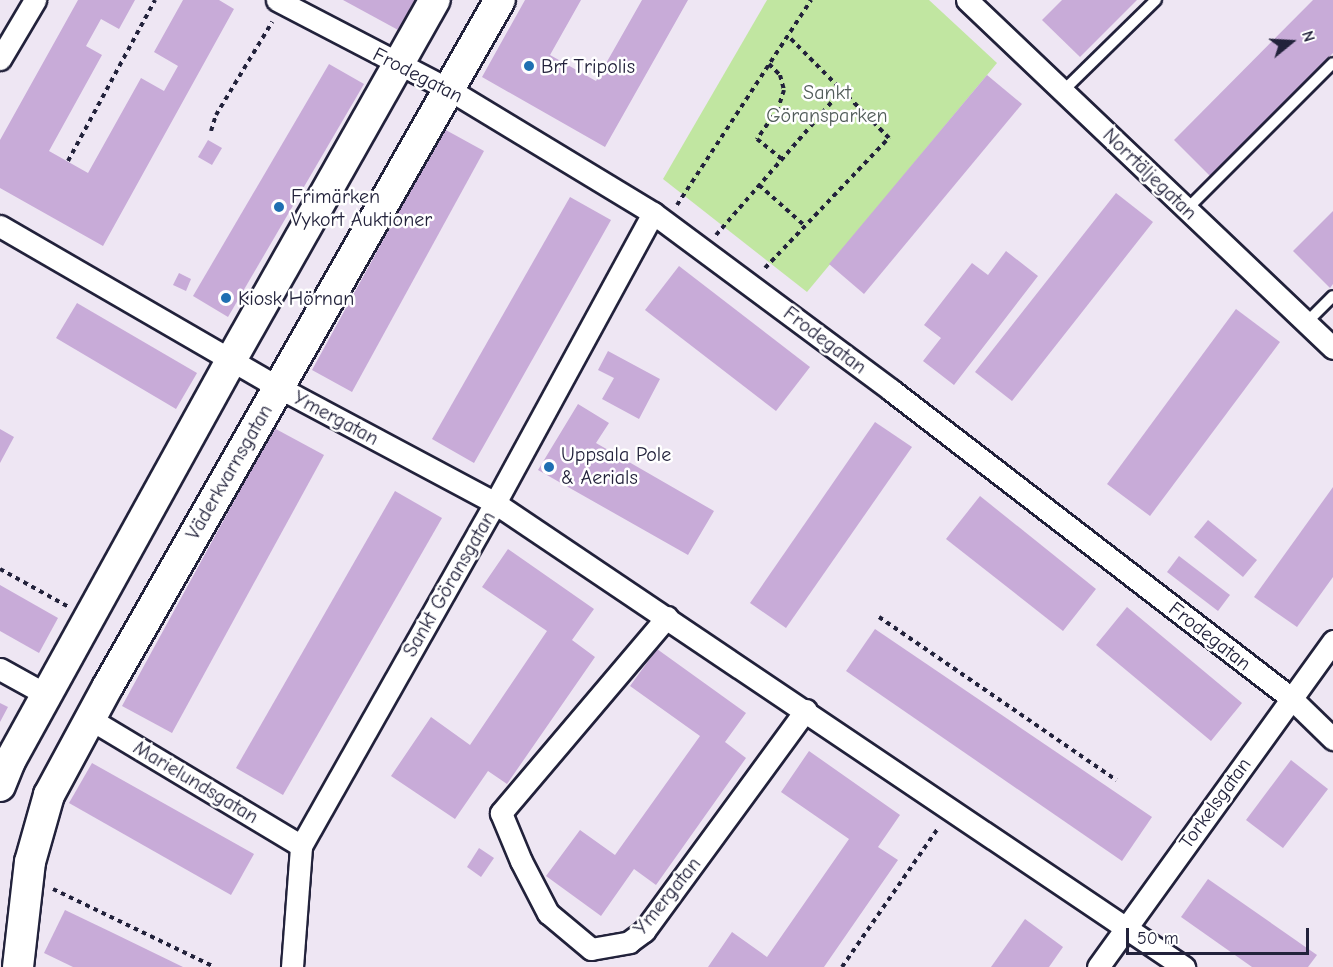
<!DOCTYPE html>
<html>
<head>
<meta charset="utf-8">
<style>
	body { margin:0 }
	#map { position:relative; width:1333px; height:967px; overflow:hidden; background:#eee6f3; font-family:"Comic Neue",sans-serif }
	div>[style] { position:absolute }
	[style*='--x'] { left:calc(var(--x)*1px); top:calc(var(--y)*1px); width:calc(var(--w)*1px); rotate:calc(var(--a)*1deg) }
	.green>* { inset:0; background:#c1e6a1 }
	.building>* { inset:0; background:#c8abd8 }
	.path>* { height:4px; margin-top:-2px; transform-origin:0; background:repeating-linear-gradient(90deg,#22223b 0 4.5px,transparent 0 9px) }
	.roads { filter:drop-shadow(2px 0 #22223b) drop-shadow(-2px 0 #22223b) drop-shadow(0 2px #22223b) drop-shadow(0 -2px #22223b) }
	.lane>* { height:10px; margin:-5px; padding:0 5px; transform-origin:5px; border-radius:5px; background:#fff }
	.street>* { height:21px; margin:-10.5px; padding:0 10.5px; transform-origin:10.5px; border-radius:10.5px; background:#fff }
	.secondary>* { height:30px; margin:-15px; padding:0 15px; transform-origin:15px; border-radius:15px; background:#fff }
	.dots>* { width:16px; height:16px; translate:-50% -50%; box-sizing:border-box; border:3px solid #fff; border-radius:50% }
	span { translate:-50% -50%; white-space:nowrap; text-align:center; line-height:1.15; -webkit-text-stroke:5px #fff; paint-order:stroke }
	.poi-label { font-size:20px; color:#22223b }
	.left { translate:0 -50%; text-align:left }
	.street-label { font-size:20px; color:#22223b }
	.park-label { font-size:20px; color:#525d5a }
	.north { position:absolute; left:1261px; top:12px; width:60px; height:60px; -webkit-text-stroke:4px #fff; paint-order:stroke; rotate:72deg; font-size:16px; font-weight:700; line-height:24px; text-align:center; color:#22223b }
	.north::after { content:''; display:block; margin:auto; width:21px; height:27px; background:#22223b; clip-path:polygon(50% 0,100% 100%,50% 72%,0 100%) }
	.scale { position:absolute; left:1126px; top:928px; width:183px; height:27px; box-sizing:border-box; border:3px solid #22223b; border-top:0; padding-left:8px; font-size:18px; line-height:21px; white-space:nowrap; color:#22223b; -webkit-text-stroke:4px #fff; paint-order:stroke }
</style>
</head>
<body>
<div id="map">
	<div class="green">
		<div style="clip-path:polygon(767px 0,929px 0,997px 63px,807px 292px,663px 179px)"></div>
	</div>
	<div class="building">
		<div style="clip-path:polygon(78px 0,135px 0,119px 29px,101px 19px,86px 46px,102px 55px,49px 151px,88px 173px,141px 78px,164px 91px,178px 66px,154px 52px,183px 0,219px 0,234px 9px,103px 246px,0 188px,0 140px)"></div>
		<div style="clip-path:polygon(343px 0,417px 0,400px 31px)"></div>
		<div style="clip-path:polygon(525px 0,581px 0,550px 55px,596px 81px,642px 0,688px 0,605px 147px,482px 77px)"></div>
		<div style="clip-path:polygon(1062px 0,1137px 0,1080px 57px,1042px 20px)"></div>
		<div style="clip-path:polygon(1313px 0,1333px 0,1333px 53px,1210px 176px,1174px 140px)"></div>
		<div style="clip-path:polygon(329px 64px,364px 84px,228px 317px,193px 296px)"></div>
		<div style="clip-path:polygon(987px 75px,1022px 104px,864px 294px,829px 264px)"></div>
		<div style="clip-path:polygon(444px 129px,484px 151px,352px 392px,312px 370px)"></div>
		<div style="clip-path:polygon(208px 140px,222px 148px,212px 165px,198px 157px)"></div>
		<div style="clip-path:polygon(1116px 193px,1153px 222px,1012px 401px,975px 372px)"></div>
		<div style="clip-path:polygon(570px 197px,611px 220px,474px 463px,432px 439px)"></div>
		<div style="clip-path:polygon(1333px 211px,1333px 284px,1330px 288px,1293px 251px)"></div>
		<div style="clip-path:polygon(1006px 251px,1038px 276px,954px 385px,923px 361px,941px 338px,924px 325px,972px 263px,988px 275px)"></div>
		<div style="clip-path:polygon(679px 266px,810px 367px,776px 411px,645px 310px)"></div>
		<div style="clip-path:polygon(179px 273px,191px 279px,186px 291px,173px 285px)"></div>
		<div style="clip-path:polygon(77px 303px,197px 373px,176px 409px,56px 338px)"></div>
		<div style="clip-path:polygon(1236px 309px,1280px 342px,1150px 516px,1107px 484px)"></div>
		<div style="clip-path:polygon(608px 351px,660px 379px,639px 419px,602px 399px,614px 378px,598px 370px)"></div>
		<div style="clip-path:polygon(578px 404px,609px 423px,596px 443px,714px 511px,688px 555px,538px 470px)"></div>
		<div style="clip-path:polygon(875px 422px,912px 447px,786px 628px,750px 603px)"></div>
		<div style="clip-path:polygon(274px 428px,324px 455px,172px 733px,122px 706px)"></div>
		<div style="clip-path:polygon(0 429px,14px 437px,0 463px)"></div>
		<div style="clip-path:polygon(1333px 487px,1333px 577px,1297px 627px,1254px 597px)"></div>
		<div style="clip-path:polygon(395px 491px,442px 518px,283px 795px,236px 768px)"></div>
		<div style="clip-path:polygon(980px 496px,1096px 589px,1063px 631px,946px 539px)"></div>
		<div style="clip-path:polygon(1208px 520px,1257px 560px,1243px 577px,1194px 537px)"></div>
		<div style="clip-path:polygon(508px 549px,594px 609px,572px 640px,595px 657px,507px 784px,488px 771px,455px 819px,391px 776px,431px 717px,470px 745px,547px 631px,482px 587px)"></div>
		<div style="clip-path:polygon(1179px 556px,1230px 595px,1218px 611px,1167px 572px)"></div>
		<div style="clip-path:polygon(0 585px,58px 618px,39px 653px,0 631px)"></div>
		<div style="clip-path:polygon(1127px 607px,1242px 703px,1211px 741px,1096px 645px)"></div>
		<div style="clip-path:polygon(875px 629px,1152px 817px,1122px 861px,846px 671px)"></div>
		<div style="clip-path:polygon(657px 649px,746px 713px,725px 742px,746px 758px,656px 885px,634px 869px,601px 916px,546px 876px,580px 830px,615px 855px,700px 736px,630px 686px)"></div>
		<div style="clip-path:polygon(0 703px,8px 707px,0 722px)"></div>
		<div style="clip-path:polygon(809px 751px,900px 815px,878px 847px,898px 860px,824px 967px,708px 967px,732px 932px,767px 957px,849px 839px,781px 792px)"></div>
		<div style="clip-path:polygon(1291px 760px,1328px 789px,1283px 848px,1246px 820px)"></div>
		<div style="clip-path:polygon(92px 763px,254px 854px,231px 895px,69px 803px)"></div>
		<div style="clip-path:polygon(479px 848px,494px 858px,481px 877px,467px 867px)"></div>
		<div style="clip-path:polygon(1208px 879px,1317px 955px,1308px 967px,1252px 967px,1181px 917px)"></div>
		<div style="clip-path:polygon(65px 910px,111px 932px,183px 967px,73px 967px,44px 953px)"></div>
		<div style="clip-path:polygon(1025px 919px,1063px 947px,1049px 967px,991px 967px)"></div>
	</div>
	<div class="path">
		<div style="--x:769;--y:64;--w:16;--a:45"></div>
		<div style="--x:780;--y:75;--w:16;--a:75"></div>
		<div style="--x:784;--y:90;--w:20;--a:108"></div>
		<div style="--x:778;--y:109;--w:37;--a:125"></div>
		<div style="--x:757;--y:139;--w:32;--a:39"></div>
		<div style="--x:211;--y:131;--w:17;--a:-73"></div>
		<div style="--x:216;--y:115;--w:109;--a:-58.9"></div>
		<div style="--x:68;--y:161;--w:183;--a:-61.6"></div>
		<div style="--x:759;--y:185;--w:62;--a:41.7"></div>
		<div style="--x:677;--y:205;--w:245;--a:-56.8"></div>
		<div style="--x:716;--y:235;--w:192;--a:-49"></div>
		<div style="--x:765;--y:268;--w:180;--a:-46.4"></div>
		<div style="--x:889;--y:138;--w:144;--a:-134.7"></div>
		<div style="--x:0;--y:569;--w:77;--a:28.9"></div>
		<div style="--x:879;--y:617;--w:288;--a:34.5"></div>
		<div style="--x:53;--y:889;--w:179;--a:25.8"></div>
		<div style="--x:842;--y:967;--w:170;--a:-55.3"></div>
	</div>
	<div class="roads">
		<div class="lane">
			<div style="--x:1063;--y:91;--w:130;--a:-44.4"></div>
			<div style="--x:1187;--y:209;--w:206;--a:-45"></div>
			<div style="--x:1306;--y:323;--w:38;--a:-45"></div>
		</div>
		<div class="street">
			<div style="--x:277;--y:0;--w:195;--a:27.5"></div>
			<div style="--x:450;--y:90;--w:237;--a:31.2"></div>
			<div style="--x:653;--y:213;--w:297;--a:36.6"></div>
			<div style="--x:891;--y:390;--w:505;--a:37.6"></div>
			<div style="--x:1291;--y:698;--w:59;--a:44.3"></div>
			<div style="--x:967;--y:0;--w:505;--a:43.56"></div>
			<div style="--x:0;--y:59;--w:69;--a:-59.3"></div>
			<div style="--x:0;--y:226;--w:321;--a:30.1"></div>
			<div style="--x:278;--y:387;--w:246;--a:28.1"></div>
			<div style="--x:495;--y:503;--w:831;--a:33.96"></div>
			<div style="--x:667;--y:617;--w:257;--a:130.3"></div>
			<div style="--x:501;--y:813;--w:52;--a:67.4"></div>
			<div style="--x:521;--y:861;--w:59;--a:62.6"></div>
			<div style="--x:548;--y:913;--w:56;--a:39.9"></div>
			<div style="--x:591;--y:949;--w:39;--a:-10"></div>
			<div style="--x:629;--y:942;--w:19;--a:-36"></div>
			<div style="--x:644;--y:931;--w:274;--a:-53.8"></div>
			<div style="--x:0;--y:669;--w:54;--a:29"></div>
			<div style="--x:90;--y:719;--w:246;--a:31"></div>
			<div style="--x:292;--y:967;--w:121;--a:-85.7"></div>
			<div style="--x:301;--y:846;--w:394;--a:-60.5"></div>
			<div style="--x:495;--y:503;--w:330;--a:-61.4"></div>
			<div style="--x:1098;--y:967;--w:402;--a:-54.2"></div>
		</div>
		<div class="secondary">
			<div style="--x:0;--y:786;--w:27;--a:-68"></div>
			<div style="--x:10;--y:761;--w:458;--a:-61.1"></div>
			<div style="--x:231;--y:360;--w:414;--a:-60.5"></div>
			<div style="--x:18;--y:967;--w:106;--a:-83.5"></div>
			<div style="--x:30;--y:862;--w:70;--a:-74.2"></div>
			<div style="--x:49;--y:795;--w:124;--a:-61.6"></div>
			<div style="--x:108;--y:686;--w:790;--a:-60.26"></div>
		</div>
	</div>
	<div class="dots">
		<div style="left:529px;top:66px;background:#1f6fb2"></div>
		<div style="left:279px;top:207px;background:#1f6fb2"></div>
		<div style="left:226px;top:298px;background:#1f6fb2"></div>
		<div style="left:549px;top:467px;background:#1f6fb2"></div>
	</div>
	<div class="poi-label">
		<span class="left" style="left:541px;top:66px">Brf Tripolis</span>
		<span class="left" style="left:291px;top:208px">Frimärken<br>Vykort Auktioner</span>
		<span class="left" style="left:238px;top:298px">Kiosk Hörnan</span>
		<span class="left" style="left:561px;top:466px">Uppsala Pole<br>&amp; Aerials</span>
	</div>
	<div class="street-label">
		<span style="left:418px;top:75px;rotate:27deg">Frodegatan</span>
		<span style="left:1150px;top:174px;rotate:44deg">Norrtäljegatan</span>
		<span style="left:825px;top:340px;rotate:37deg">Frodegatan</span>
		<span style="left:336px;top:418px;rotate:28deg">Ymergatan</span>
		<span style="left:229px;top:472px;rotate:-60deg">Väderkvarnsgatan</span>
		<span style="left:449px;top:584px;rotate:-60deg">Sankt Göransgatan</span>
		<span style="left:1210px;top:636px;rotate:38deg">Frodegatan</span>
		<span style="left:196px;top:782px;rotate:31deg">Marielundsgatan</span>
		<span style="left:1215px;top:803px;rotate:-54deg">Torkelsgatan</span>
		<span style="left:667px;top:896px;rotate:-51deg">Ymergatan</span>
	</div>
	<div class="park-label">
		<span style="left:827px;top:104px">Sankt<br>Göransparken</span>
	</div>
	<div class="north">N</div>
	<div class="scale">50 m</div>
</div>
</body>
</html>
